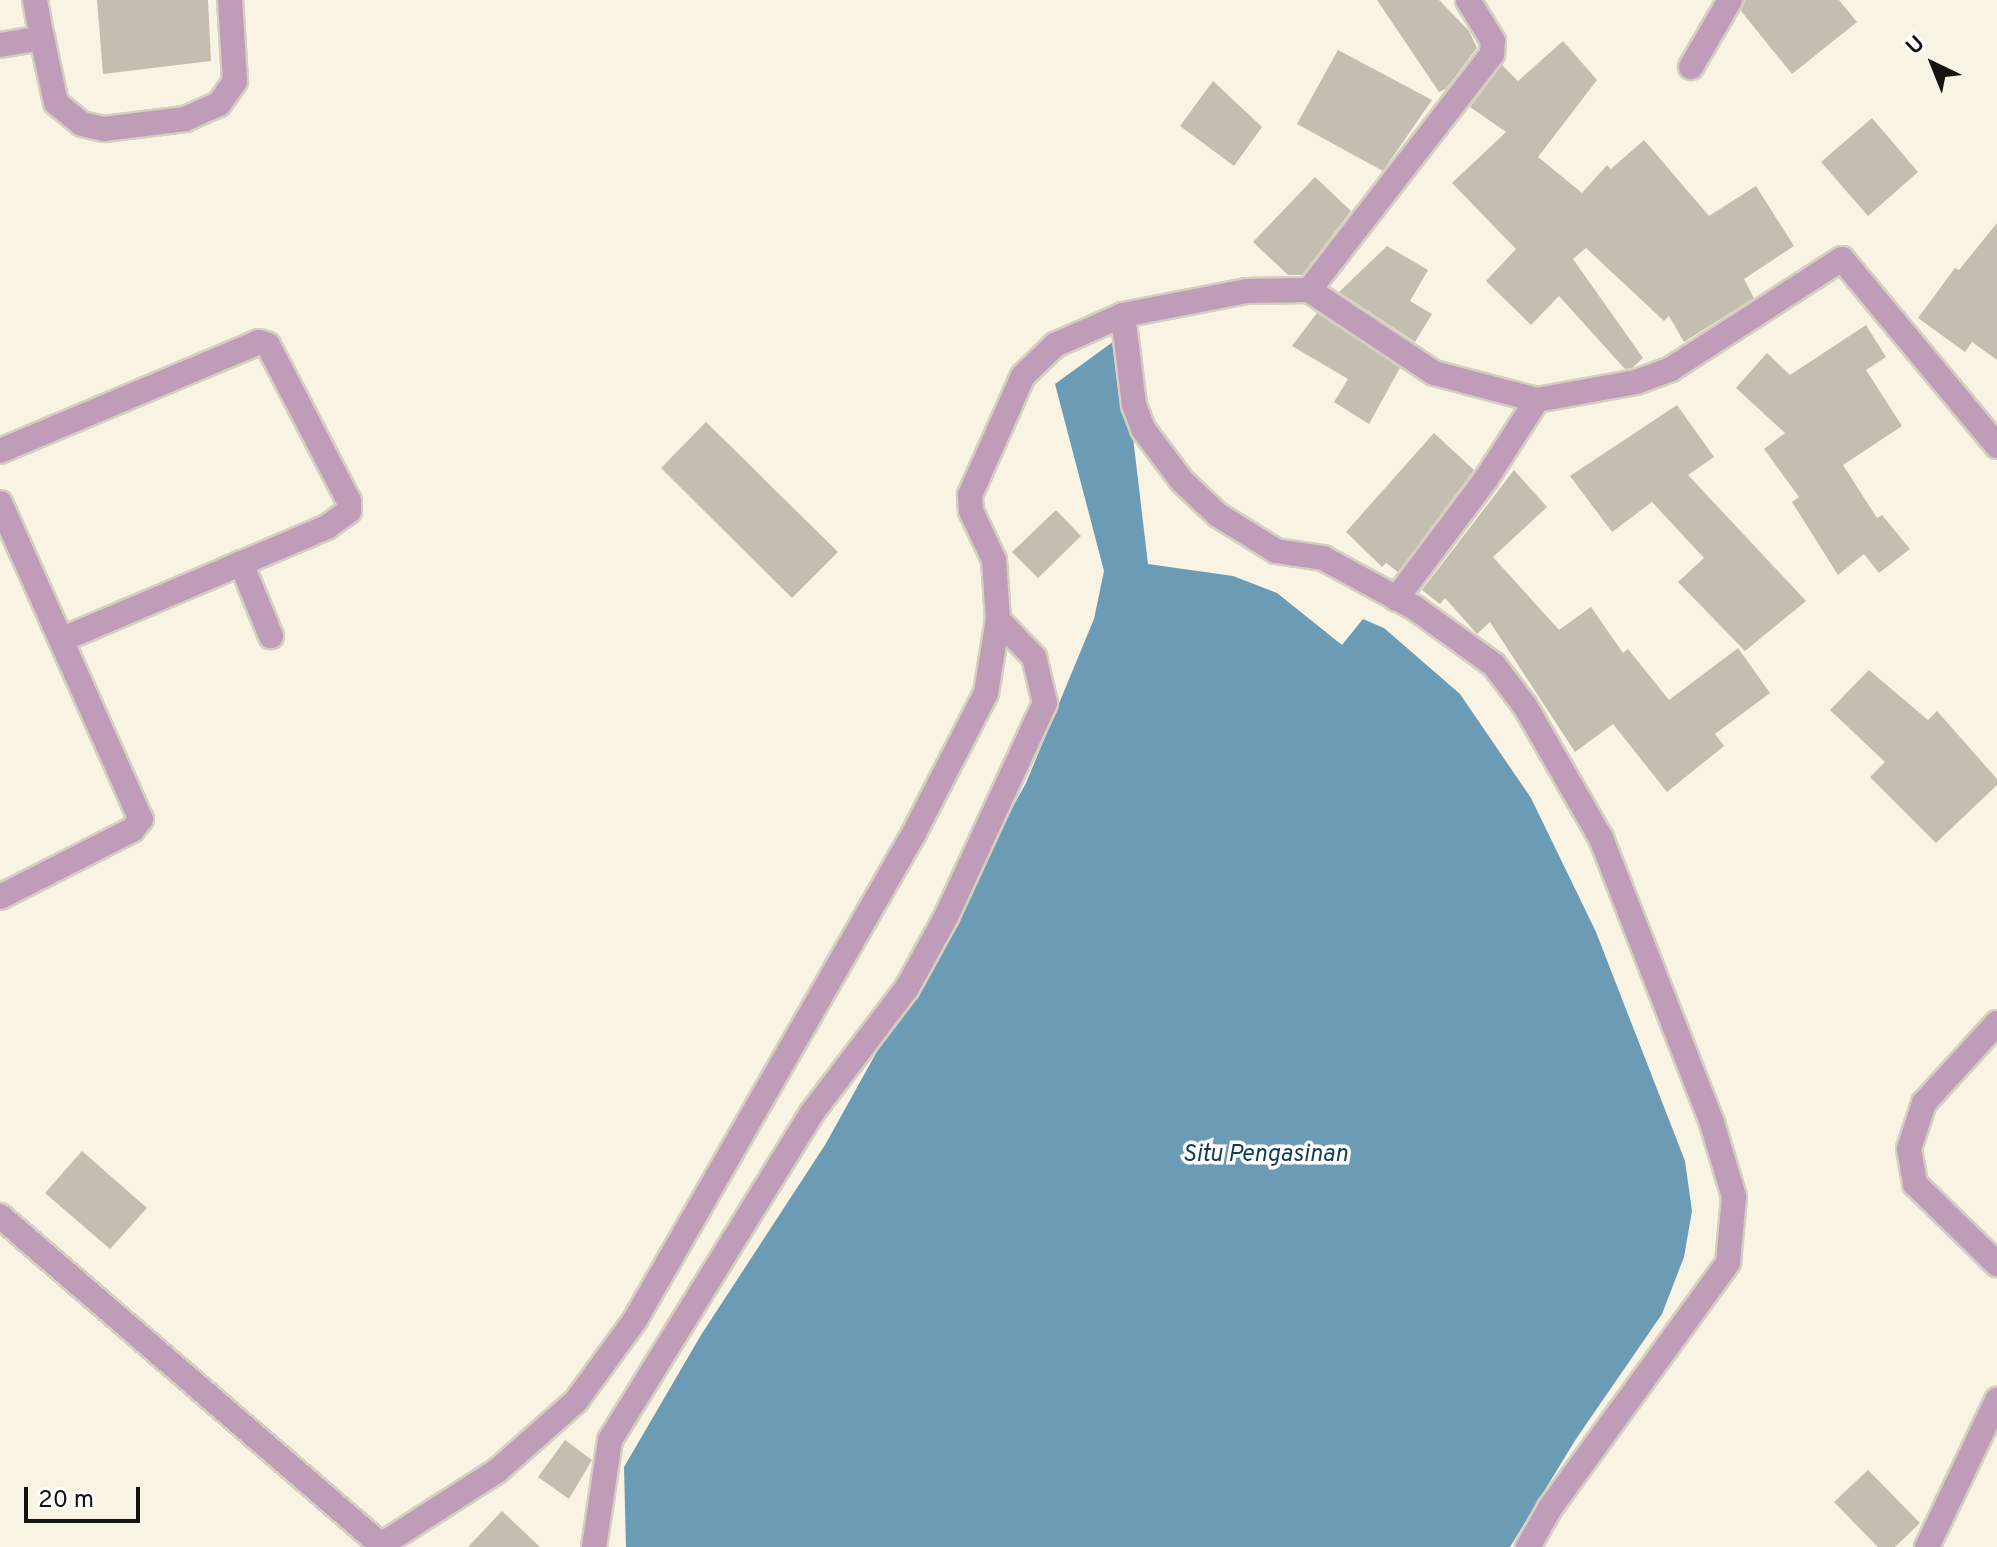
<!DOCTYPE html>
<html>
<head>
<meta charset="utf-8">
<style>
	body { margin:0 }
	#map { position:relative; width:1997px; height:1547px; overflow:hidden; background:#f8f3e3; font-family:Overpass,sans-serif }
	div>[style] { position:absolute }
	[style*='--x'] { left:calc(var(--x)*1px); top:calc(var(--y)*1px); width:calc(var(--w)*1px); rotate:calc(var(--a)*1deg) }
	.water>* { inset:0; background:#6c9cb5 }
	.building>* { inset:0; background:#c3beaf }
	.roads { filter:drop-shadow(2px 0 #d4cfc1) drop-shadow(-2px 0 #d4cfc1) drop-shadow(0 2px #d4cfc1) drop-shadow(0 -2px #d4cfc1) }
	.street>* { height:24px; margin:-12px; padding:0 12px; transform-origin:12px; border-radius:12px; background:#bf9cb8 }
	span { translate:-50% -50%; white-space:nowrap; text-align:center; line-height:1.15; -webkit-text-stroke:7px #fff; paint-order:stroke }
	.water-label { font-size:24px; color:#123c4f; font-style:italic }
	.north { position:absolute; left:1893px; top:24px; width:80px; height:80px; -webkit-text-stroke:6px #fff; paint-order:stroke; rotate:317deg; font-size:22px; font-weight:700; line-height:32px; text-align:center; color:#15130e }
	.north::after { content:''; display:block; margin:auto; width:28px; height:36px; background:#15130e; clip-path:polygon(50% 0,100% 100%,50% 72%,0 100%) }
	.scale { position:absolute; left:24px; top:1487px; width:116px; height:36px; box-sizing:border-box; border:4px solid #15130e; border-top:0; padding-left:10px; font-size:24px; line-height:28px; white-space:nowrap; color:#15130e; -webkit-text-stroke:6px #fff; paint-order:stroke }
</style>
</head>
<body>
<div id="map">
	<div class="water">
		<div style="clip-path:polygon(1121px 336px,1148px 564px,1233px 576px,1277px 593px,1342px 645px,1363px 619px,1384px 628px,1460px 694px,1531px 798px,1596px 932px,1685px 1161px,1692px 1211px,1684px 1257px,1662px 1314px,1576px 1439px,1510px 1547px,626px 1547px,624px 1467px,701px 1335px,825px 1145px,1026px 783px,1094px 619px,1104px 571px,1055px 384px)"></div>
	</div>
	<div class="building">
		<div style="clip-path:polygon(97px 0,208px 0,211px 61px,103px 74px)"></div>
		<div style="clip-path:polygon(1377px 0,1439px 0,1469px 31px,1477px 48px,1446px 89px,1439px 92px)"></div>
		<div style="clip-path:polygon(1745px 0,1839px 0,1857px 22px,1792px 74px,1741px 11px)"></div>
		<div style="clip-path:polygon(1563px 41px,1597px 80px,1538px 157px,1582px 193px,1607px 165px,1611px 169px,1644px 140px,1709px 216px,1756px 186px,1794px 246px,1744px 279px,1754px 298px,1684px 342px,1669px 316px,1664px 321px,1586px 248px,1573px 259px,1643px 358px,1632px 368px,1625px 369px,1559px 296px,1531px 325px,1486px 281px,1516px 249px,1452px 183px,1506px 132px,1470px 107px,1502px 65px,1518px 81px)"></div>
		<div style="clip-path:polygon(1338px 50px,1432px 100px,1383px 171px,1297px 124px)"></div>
		<div style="clip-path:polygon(1213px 81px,1262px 127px,1234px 166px,1180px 126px)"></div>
		<div style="clip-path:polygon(1872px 118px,1918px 172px,1868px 216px,1821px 162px)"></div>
		<div style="clip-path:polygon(1315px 177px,1351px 211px,1302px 275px,1288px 275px,1253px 242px)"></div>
		<div style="clip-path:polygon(1997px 223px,1997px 360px,1972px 342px,1965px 352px,1918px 318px,1955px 268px,1959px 270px)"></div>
		<div style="clip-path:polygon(1387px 246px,1428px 270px,1410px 301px,1432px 314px,1415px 342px,1339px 292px)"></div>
		<div style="clip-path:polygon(1317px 313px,1400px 368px,1369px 424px,1334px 402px,1348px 379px,1292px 346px)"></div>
		<div style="clip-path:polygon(1866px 325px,1886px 357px,1866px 370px,1902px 426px,1843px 465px,1877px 518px,1882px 515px,1910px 549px,1879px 573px,1864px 554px,1838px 575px,1792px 502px,1799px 497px,1764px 449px,1785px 433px,1736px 388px,1767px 353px,1790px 375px)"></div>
		<div style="clip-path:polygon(1677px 405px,1714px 457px,1688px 475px,1806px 601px,1745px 651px,1678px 582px,1704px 558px,1652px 502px,1612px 532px,1570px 476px)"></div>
		<div style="clip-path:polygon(706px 422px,838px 552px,792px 598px,661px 468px)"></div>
		<div style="clip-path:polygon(1434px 433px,1474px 470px,1398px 572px,1386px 563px,1382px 567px,1346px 532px)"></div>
		<div style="clip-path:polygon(1514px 470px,1547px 507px,1493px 557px,1559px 630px,1591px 607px,1623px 653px,1628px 649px,1669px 700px,1738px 648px,1770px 693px,1715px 734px,1724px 746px,1667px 792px,1613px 724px,1575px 752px,1490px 622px,1477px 634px,1445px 598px,1440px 604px,1422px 590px)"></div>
		<div style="clip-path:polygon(1056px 510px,1081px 536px,1038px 578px,1012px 552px)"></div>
		<div style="clip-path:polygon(1869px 670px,1928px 720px,1937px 711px,1997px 779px,1997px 785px,1936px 843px,1870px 777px,1885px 762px,1830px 710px)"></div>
		<div style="clip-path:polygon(82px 1151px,147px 1208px,110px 1249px,45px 1193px)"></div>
		<div style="clip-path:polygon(565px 1440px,592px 1460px,569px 1499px,538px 1477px)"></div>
		<div style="clip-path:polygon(1868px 1470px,1920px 1523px,1895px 1547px,1878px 1547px,1834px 1502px)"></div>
		<div style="clip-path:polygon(502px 1511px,540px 1547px,468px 1547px)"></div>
	</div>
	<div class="roads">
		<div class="street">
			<div style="--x:35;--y:0;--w:39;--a:80"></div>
			<div style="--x:0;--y:45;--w:43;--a:-9.5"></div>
			<div style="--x:42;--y:38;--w:66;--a:77.8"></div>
			<div style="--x:56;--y:103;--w:33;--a:39"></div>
			<div style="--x:82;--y:124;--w:23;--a:13"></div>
			<div style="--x:104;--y:129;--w:82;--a:-7"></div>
			<div style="--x:185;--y:119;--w:37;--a:-24"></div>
			<div style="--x:219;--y:104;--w:28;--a:-55"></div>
			<div style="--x:235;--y:81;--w:81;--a:-93.5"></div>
			<div style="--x:1691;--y:67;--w:78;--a:-59.8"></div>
			<div style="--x:1309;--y:290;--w:299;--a:-52.2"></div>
			<div style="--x:1492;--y:54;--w:13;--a:-86"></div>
			<div style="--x:1493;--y:41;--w:48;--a:-121.4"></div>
			<div style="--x:1123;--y:315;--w:91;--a:83"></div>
			<div style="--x:1134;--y:405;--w:26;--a:69"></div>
			<div style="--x:1143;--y:429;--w:65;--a:53.1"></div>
			<div style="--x:1182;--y:481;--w:50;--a:43.4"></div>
			<div style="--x:1218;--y:515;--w:68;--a:31.8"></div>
			<div style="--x:1276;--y:551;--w:48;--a:8.5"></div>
			<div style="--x:1323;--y:558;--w:105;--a:28.5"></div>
			<div style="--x:1415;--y:608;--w:97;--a:35.8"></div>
			<div style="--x:1494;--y:665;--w:51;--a:52.9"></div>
			<div style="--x:1525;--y:706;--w:152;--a:60.1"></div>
			<div style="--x:1601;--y:838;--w:306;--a:68.7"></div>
			<div style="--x:1712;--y:1123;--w:77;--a:73.4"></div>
			<div style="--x:1734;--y:1197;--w:66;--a:95.2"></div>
			<div style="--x:1728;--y:1263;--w:303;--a:126"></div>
			<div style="--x:1550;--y:1508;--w:45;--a:119.4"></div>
			<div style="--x:0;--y:451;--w:281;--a:-22.8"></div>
			<div style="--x:259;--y:342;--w:9;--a:18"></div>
			<div style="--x:268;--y:345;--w:176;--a:62.6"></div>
			<div style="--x:349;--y:501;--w:10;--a:90"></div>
			<div style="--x:349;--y:511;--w:27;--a:144"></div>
			<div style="--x:327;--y:527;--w:287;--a:157"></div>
			<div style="--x:0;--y:503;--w:346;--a:66"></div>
			<div style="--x:141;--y:819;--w:14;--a:129"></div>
			<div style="--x:132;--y:830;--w:148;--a:153.1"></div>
			<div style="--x:241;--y:563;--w:79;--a:67.7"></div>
			<div style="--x:1396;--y:599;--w:150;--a:-53.1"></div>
			<div style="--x:1486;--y:479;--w:94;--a:-57.2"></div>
			<div style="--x:1997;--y:1023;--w:108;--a:132.4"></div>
			<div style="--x:1924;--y:1103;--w:48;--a:108.1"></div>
			<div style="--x:1909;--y:1149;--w:36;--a:80"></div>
			<div style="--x:1915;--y:1184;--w:115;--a:44.3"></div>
			<div style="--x:0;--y:1216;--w:502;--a:40.8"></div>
			<div style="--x:378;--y:1547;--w:141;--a:-32.6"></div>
			<div style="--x:497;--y:1471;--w:106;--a:-41.5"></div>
			<div style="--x:576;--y:1401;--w:100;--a:-53.9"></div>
			<div style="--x:635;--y:1320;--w:559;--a:-60.18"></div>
			<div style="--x:913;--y:835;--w:160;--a:-62.8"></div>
			<div style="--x:986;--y:693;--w:74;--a:-80.7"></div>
			<div style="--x:998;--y:620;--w:60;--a:-93.8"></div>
			<div style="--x:994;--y:560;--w:54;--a:-115.1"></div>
			<div style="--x:971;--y:511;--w:16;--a:-94"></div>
			<div style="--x:970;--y:495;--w:130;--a:-66"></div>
			<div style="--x:1023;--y:376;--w:45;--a:-44.1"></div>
			<div style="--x:1055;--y:345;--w:74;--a:-23.8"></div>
			<div style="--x:1123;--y:315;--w:126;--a:-11"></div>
			<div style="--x:1247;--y:291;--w:62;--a:-0.9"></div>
			<div style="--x:1309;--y:290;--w:150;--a:33.6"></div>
			<div style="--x:1434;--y:373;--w:106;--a:14.7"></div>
			<div style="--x:1537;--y:400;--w:101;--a:-10.3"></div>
			<div style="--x:1636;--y:382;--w:37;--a:-20"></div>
			<div style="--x:1671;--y:369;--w:203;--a:-32.8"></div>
			<div style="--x:1842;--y:259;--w:243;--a:50.3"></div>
			<div style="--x:594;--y:1547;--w:108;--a:-81.5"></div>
			<div style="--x:610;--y:1440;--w:383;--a:-58.3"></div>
			<div style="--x:811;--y:1114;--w:158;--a:-52.7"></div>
			<div style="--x:907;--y:988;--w:81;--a:-61.2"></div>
			<div style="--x:946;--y:917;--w:236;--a:-65.2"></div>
			<div style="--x:1045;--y:703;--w:47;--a:-103.4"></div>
			<div style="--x:1034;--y:657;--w:52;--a:-134.2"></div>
			<div style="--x:1927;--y:1547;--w:163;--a:-64.5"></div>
		</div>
	</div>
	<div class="water-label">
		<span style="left:1265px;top:1156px">Situ Pengasinan</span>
	</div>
	<div class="north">U</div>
	<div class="scale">20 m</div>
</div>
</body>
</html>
